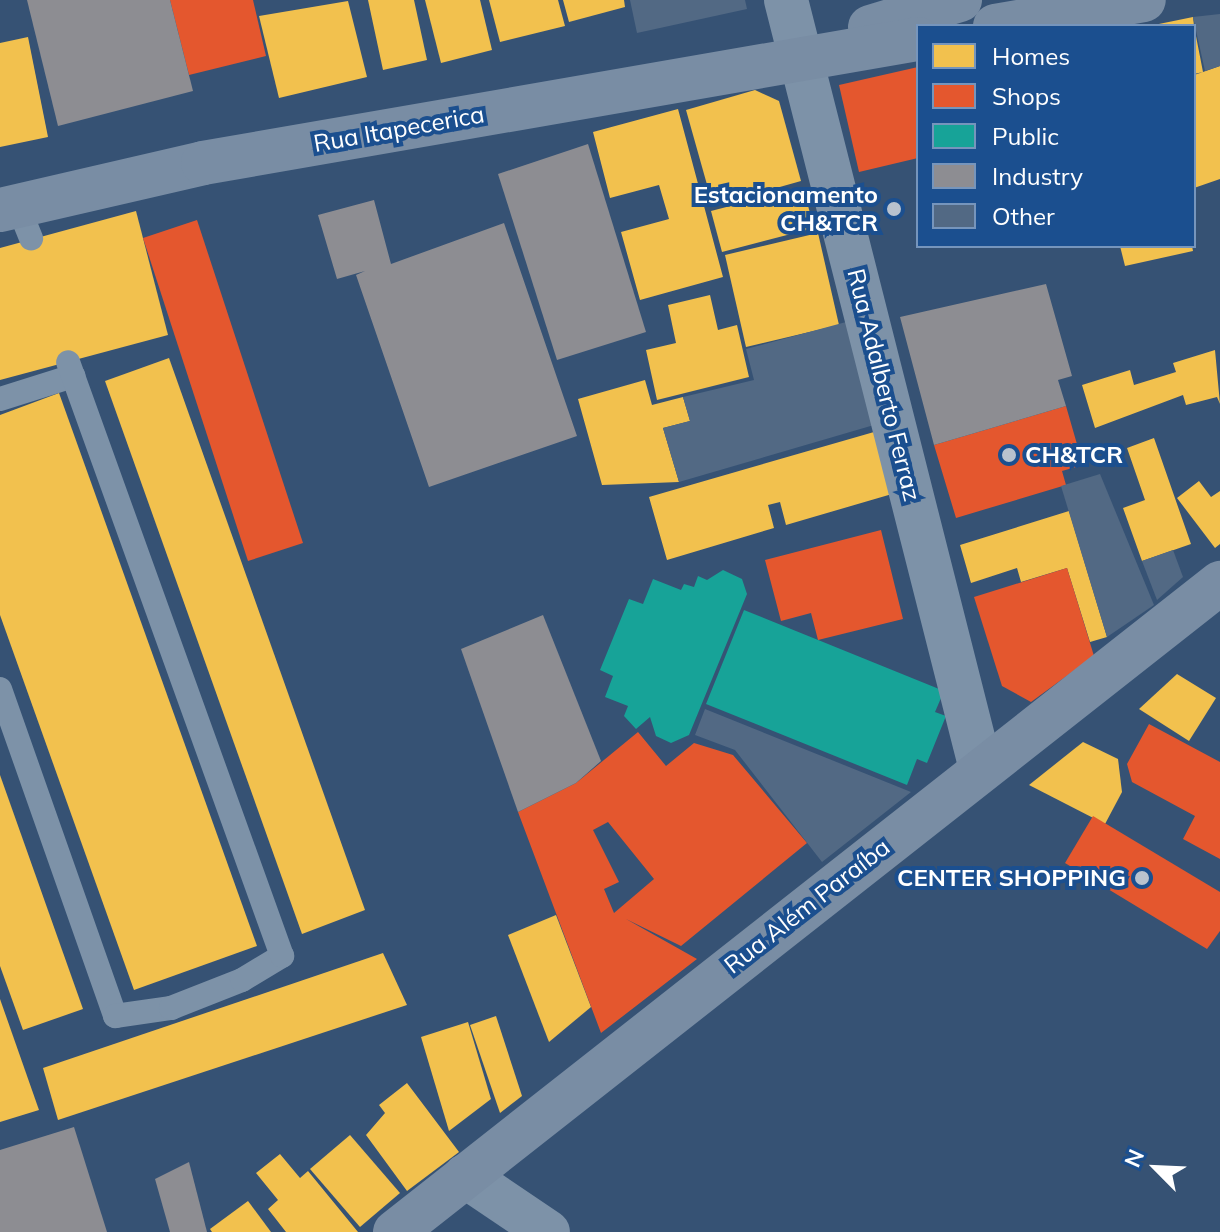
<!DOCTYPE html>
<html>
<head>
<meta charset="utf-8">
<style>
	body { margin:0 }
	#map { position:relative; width:1220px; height:1232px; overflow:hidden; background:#365274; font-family:Mulish,sans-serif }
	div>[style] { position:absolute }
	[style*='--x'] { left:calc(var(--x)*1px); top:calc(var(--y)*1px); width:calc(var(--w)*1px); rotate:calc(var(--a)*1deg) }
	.homes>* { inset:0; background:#f2c14e }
	.shops>* { inset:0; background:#e4572e }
	.public>* { inset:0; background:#17a398 }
	.industry>* { inset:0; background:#8d8d92 }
	.building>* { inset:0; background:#526984 }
	.lane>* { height:24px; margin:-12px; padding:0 12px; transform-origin:12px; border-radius:12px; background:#7d92a8 }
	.street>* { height:44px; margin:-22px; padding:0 22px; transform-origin:22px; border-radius:22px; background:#7d92a8 }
	.secondary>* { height:44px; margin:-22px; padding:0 22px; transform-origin:22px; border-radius:22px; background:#798da4 }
	.dots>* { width:22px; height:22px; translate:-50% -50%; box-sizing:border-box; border:4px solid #1b4f8f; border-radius:50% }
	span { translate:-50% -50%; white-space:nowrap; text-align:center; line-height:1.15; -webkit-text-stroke:8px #1b4f8f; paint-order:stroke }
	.street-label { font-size:24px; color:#fff }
	.poi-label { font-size:24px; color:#fff; font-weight:700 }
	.right { translate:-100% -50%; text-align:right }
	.left { translate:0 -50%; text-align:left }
	.legend { position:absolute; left:916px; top:24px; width:280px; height:224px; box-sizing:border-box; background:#1b4f8f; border:2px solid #7695bc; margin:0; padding:10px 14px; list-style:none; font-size:24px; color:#fff }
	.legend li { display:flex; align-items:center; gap:16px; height:40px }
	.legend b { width:40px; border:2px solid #7695bc }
	.north { position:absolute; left:1116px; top:1128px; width:80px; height:80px; -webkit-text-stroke:6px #1b4f8f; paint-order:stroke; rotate:294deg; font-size:22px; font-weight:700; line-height:32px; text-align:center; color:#fff }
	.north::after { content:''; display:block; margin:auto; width:28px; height:36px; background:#fff; clip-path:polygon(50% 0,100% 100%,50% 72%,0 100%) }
</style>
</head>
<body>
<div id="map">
	<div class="homes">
		<div style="clip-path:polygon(368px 0,414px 0,427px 60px,383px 70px)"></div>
		<div style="clip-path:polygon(425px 0,480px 0,492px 50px,441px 63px)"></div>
		<div style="clip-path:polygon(489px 0,558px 0,565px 26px,500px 42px)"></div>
		<div style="clip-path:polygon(563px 0,624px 0,625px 7px,569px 22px)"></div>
		<div style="clip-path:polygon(348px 1px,367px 77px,279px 98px,259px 16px)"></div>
		<div style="clip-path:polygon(1193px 17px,1194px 26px,1154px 26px,1154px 25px)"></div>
		<div style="clip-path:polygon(1195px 31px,1203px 72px,1220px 66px,1220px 179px,1194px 188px,1194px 75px,1203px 72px,1194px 74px)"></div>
		<div style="clip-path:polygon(28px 37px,48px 137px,0 147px,0 43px)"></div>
		<div style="clip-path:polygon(755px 90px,779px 101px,801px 181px,713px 206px,686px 110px)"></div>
		<div style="clip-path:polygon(678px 109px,723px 277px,640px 300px,621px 232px,669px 219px,659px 185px,610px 198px,593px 132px)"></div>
		<div style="clip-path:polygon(803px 187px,814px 228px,722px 252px,711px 211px)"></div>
		<div style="clip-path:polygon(136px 211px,168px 335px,0 380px,0 248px)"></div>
		<div style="clip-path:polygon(818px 233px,839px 325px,746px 347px,725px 255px)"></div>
		<div style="clip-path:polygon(1120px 246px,1192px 246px,1193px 251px,1125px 266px)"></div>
		<div style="clip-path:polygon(710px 295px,718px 330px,737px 325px,749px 377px,657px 400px,646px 350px,676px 343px,668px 305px)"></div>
		<div style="clip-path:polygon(1215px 350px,1220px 404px,1217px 397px,1186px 405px,1183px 395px,1095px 428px,1082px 385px,1130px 370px,1134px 385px,1176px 372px,1173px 363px)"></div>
		<div style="clip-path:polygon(169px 358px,365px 910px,302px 934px,105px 381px)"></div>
		<div style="clip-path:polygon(645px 380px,652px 405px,683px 397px,690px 421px,663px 428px,679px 482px,602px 485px,578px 399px)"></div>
		<div style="clip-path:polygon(59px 393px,257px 946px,134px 990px,0 615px,0 415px)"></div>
		<div style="clip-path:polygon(874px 432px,892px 494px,786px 525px,780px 502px,768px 505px,774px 528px,667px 560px,649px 497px)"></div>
		<div style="clip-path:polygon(1154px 438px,1191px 544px,1142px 561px,1123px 508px,1145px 500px,1127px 448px)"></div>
		<div style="clip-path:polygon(1199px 481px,1211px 497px,1220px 491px,1220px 544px,1215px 548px,1177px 498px)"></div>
		<div style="clip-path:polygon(1069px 511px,1107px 637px,1090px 642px,1067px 568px,1021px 582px,1017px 568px,971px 583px,960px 545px)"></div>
		<div style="clip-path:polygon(1177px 674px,1216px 698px,1189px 741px,1139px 709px)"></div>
		<div style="clip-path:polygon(1083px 742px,1118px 759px,1122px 792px,1105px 824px,1029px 785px)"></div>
		<div style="clip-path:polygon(0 775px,83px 1009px,23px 1030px,0 966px)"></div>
		<div style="clip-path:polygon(556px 915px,591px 1007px,549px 1042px,508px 935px)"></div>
		<div style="clip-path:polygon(383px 953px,407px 1005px,58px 1120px,43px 1068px)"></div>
		<div style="clip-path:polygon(0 999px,39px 1110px,0 1122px)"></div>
		<div style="clip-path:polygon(496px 1016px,522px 1096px,500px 1113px,470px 1025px)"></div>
		<div style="clip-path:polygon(468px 1022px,491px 1099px,449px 1131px,421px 1037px)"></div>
		<div style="clip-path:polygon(407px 1083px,459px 1152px,407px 1191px,366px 1135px,385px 1113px,379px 1105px)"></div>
		<div style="clip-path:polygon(350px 1135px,400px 1193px,360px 1227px,310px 1169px)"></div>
		<div style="clip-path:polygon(280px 1154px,300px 1178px,308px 1171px,358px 1232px,286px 1232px,268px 1209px,278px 1200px,256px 1173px)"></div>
		<div style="clip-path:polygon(248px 1201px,271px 1232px,212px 1232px,210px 1229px)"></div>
	</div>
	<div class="shops">
		<div style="clip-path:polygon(170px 0,253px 0,266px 56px,189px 75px)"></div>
		<div style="clip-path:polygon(918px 67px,918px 158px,859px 172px,839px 85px)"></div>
		<div style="clip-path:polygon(197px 220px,303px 543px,248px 561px,143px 238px)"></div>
		<div style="clip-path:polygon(1066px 406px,1083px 465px,1062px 471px,1066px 485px,956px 518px,934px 445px)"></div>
		<div style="clip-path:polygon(881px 530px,903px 619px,818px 640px,811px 613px,781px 621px,765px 560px)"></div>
		<div style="clip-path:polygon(1067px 568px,1094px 656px,1031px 702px,1002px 686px,974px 597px)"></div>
		<div style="clip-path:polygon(1149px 724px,1220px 762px,1220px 859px,1183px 839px,1195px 816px,1132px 782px,1127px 764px)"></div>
		<div style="clip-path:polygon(evenodd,638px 732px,666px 766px,694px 743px,733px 755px,807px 843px,681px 946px,626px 919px,697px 959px,601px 1033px,518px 812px,576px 783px,638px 732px,608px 822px,654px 879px,614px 913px,604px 889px,619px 882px,593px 830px,608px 822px)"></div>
		<div style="clip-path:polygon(1093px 816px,1220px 892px,1220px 931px,1207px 949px,1065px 863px)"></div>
	</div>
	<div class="public">
		<div style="clip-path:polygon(723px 570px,742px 579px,747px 594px,689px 735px,671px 743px,656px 736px,650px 717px,636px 729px,624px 716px,628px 706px,605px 697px,613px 676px,600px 670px,629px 599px,643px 604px,653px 579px,681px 590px,684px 584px,694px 587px,698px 576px,707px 580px)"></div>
		<div style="clip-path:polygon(744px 610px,944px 691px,935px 712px,946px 716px,927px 763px,917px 759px,907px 785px,706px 704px)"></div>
	</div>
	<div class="industry">
		<div style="clip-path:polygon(27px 0,170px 0,193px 91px,58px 126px)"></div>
		<div style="clip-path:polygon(588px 144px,646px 332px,557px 360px,498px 174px)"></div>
		<div style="clip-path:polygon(374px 200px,391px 264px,504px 223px,577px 436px,429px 487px,356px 275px,365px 271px,337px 279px,318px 215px)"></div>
		<div style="clip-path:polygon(1046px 284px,1072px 376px,1058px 380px,1066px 406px,934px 445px,900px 317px)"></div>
		<div style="clip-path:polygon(543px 615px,601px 761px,576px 783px,518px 812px,461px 649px)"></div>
		<div style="clip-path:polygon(74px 1127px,107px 1232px,0 1232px,0 1150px)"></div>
		<div style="clip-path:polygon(189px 1162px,207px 1232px,170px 1232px,155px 1179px)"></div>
	</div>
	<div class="building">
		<div style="clip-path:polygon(630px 0,745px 0,747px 9px,637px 33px)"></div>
		<div style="clip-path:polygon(1220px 14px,1220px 66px,1205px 71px,1193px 17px)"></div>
		<div style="clip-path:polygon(846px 322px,874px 425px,679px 482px,663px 428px,690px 421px,683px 397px,754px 380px,746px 349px)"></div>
		<div style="clip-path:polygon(1100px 474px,1154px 605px,1107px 637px,1061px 486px)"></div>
		<div style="clip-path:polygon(1173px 550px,1183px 577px,1157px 600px,1142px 561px)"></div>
		<div style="clip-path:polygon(705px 709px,911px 792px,822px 862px,735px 750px,695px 735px)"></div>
	</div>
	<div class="lane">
		<div style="--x:18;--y:206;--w:35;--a:68"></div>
		<div style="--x:0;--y:399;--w:77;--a:-17.5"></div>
		<div style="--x:0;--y:689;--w:347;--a:70.6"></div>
		<div style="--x:115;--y:1016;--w:57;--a:-8.1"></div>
		<div style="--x:171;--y:1008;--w:76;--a:-21.5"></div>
		<div style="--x:242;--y:980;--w:47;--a:-31"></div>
		<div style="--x:282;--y:956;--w:631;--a:-109.81"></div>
	</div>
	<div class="street">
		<div style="--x:786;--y:0;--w:793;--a:75.77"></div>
		<div style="--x:465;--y:1176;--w:100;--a:34"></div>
	</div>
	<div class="secondary">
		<div style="--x:995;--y:26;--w:151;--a:-9.9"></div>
		<div style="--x:870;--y:27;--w:94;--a:-16.7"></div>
		<div style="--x:0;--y:210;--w:208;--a:-13"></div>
		<div style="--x:203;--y:163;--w:726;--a:-9.84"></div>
		<div style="--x:395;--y:1232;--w:1050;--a:-38.19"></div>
	</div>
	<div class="dots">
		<div style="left:894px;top:209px;background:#b9c2ce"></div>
		<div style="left:1009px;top:455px;background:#b9c2ce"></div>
		<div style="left:1142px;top:878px;background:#b9c2ce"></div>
	</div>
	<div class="street-label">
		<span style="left:399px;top:129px;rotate:-10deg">Rua Itapecerica</span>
		<span style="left:884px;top:385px;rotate:76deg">Rua Adalberto Ferraz</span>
		<span style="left:807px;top:906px;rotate:-38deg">Rua Além Paraíba</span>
	</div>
	<div class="poi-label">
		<span class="right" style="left:878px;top:209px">Estacionamento<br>CH&amp;TCR</span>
		<span class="left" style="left:1025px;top:455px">CH&amp;TCR</span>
		<span class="right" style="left:1126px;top:878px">CENTER SHOPPING</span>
	</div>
	<ul class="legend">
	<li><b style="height:22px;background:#f2c14e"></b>Homes</li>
	<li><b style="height:22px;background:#e4572e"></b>Shops</li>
	<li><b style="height:22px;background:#17a398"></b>Public</li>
	<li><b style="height:22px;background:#8d8d92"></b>Industry</li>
	<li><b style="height:22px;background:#526984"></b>Other</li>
	</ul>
	<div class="north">N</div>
</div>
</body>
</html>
